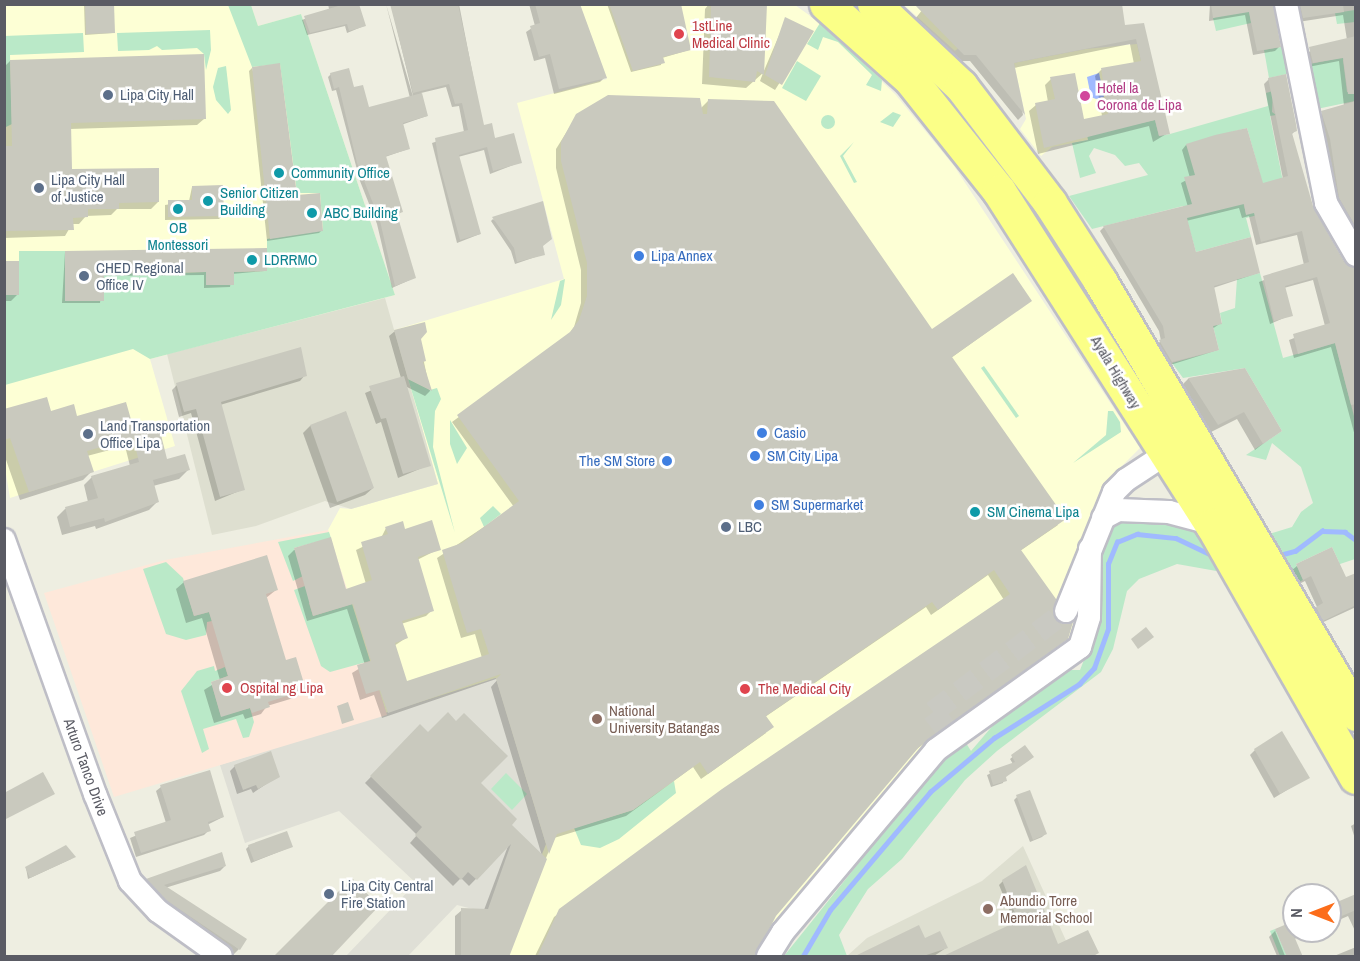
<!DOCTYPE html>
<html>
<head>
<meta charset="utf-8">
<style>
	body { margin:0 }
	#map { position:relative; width:1360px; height:961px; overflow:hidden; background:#eeeee1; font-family:"Archivo Narrow",sans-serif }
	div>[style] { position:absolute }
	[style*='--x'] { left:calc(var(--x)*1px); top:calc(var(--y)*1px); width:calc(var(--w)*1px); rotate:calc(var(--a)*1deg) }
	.commercial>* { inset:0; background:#fdffd5 }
	.industrial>* { inset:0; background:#dfdfd6 }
	.education>* { inset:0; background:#dedfd0 }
	.medical>* { inset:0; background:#fee8da }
	.green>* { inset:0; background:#bae9c8 }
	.round { border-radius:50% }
	.water>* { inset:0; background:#a0baff }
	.shadow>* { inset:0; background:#0003 }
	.stream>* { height:4.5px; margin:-2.25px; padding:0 2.25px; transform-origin:2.25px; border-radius:2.25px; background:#a0baff }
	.building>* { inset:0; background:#c9c9be }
	.minor-tunnel>* { height:22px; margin-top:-11px; transform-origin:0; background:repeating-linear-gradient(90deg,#c9c9c2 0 22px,transparent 0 33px) }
	.roads { filter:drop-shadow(2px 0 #bebec6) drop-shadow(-2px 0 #bebec6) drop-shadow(0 2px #bebec6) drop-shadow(0 -2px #bebec6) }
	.minor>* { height:22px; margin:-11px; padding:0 11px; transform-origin:11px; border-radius:11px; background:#fff }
	.highway>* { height:33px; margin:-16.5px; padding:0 16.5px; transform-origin:16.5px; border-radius:16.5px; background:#fbff87 }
	.dots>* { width:16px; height:16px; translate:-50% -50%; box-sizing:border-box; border:3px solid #fff; border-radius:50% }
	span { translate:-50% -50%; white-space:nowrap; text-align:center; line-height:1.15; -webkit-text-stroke:5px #fff; paint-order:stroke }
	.health-label { font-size:15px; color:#be3a42 }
	.left { translate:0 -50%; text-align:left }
	.hotel-label { font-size:15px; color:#b23c85 }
	.service-label { font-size:15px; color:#4e5e75 }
	.culture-label { font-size:15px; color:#0d838f }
	.shop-label { font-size:15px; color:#366cbe }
	.right { translate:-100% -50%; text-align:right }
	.street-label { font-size:15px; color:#5a5b64 }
	.education-label { font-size:15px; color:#785e54 }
	.frame { position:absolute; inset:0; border:6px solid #5a5b64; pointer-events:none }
	.north { position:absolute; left:1282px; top:883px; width:60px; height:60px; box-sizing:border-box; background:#fff; border:2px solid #bdbdc1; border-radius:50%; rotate:270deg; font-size:16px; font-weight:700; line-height:24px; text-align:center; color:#5a5b64 }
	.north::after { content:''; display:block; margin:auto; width:21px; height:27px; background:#fc6d1a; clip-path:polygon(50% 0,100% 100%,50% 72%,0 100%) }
</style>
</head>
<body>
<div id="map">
	<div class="commercial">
		<div style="clip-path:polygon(5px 5px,251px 5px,258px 26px,301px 14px,395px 295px,150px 359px,175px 446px,10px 498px,5px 468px)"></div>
		<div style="clip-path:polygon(580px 5px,795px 5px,820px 23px,895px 94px,954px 166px,1140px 448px,1114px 474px,1093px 512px,1079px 548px,1062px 606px,1080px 633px,962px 730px,765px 956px,502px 956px,495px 678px,387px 715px,328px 530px,340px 508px,351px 509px,438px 484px,394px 330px,564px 279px,517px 103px,607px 79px)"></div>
		<div style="clip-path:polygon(904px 5px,964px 5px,966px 41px,955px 51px)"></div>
		<div style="clip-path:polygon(1137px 44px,1155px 120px,1088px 135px,1088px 140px,1052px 147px,1041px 156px,1020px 129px,1026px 119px,1014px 63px,1086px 49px)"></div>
	</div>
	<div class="industrial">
		<div style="clip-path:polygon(496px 678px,546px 844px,516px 920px,457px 905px,408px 956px,346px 956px,416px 883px,339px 811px,245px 843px,220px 765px)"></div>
	</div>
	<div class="education">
		<div style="clip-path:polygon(385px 298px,438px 484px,351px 509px,325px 501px,256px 526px,212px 535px,167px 354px)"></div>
		<div style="clip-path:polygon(1023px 846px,1073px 956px,847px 956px,867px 938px,982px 881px)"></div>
	</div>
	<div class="medical">
		<div style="clip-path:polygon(328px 530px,387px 715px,114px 797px,44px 593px,165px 560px)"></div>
	</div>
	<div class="green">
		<div style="clip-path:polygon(228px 5px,251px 5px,258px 26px,301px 14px,395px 295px,150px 359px,133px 349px,5px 385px,5px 295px,19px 294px,19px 251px,89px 251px,159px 272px,158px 249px,174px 249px,174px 273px,206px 272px,206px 285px,234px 285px,234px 272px,267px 271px,267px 239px,323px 230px,320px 193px,297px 193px,280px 64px,252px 67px)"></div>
		<div style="clip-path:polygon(1248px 5px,1251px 23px,1216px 31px,1213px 18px)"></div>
		<div style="clip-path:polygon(1355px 10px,1355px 22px,1337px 24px,1335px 13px)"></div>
		<div style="clip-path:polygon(820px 23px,882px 80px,881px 91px,866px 85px,872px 75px,838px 42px,823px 37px,818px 50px,807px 44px)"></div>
		<div style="clip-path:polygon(210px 30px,211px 50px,206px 70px,204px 54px,197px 48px,162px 50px,157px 46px,149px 50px,118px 51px,117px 33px)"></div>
		<div style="clip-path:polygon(83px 33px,84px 52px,10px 55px,12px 124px,4px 128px,4px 36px)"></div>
		<div style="clip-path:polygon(1291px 45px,1296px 72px,1269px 78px,1264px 50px)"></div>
		<div style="clip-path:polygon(1355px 55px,1343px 60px,1347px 92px,1355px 92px,1355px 101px,1312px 110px,1305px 65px)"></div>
		<div style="clip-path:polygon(797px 61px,821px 76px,806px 101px,782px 88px)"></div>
		<div style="clip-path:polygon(226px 66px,231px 110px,228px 114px,216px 100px,213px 87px,218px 68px)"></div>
		<div style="clip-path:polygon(evenodd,1273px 91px,1272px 112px,1276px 115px,1270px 116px,1288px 207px,1246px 218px,1251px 237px,1196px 252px,1183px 206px,1092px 229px,1069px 196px,1148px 175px,1139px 163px,1125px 166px,1115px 155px,1094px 148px,1089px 156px,1096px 173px,1080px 178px,1072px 143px,1088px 140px,1087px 135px,1155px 120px,1159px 136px,1170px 134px,1268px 106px,1266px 93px,1273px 91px,1247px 128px,1260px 174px,1224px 134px,1247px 128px,1273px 91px,1240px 189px,1277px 207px,1246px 214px,1240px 189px)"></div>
		<div style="clip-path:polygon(893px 112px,901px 115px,893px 127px,880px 122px)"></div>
		<div class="round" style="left:821px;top:115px;width:14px;height:14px"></div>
		<div style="clip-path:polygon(854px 142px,843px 156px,857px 182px,854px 183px,840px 156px)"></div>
		<div style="clip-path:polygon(1260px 273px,1283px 358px,1335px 343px,1355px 420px,1355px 559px,1331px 567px,1339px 562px,1332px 547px,1296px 564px,1303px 580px,1299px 582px,1294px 580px,1266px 535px,1292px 527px,1301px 512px,1313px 503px,1301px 467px,1272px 443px,1266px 460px,1246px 455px,1282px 431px,1245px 368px,1183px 378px,1172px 363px,1219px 350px,1213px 326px,1222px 323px,1220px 313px,1235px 308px,1237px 279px)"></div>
		<div style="clip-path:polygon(565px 279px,561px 305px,551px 320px,560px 281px)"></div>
		<div style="clip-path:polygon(984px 366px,1019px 416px,1016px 418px,981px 368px)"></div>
		<div style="clip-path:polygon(408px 379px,430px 390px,437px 388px,441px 399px,435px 411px,433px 447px,455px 533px)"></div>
		<div style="clip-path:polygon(1108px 411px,1113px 411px,1120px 422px,1121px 432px,1073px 463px,1106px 435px)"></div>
		<div style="clip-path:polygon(450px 420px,467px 448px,457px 464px,450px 444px)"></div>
		<div style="clip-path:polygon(493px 506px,501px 514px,484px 527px,480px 518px)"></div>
		<div style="clip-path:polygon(1114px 518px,1186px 524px,1187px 530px,1199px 531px,1222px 572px,1177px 564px,1139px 579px,1127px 591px,1113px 649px,1101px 672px,997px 751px,965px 780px,902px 859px,868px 889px,839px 935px,847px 956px,784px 956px,947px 753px,966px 743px,971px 751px,995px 723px,1069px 670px,1080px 670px,1100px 619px,1095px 564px)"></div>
		<div style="clip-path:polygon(329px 532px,331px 538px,294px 548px,305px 575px,293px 581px,278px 542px)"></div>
		<div style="clip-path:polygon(166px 562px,183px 578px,194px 616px,209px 612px,212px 621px,207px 622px,206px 635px,186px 640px,166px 634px,143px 569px)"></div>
		<div style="clip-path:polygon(305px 586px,313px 602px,309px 603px,313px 616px,352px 604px,370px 661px,330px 672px,321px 666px,294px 590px)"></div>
		<div style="clip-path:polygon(214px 666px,215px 671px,225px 667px,228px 676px,211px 682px,221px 716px,250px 708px,254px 722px,249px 737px,243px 738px,236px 719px,203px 729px,209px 749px,202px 753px,181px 691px,197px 671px)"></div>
		<div style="clip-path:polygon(506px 773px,527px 794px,512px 810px,491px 789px)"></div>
		<div style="clip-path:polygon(674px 781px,676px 793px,619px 839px,600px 848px,581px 845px,574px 828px,633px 810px)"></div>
		<div style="clip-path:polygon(1275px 929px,1287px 956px,1280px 956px,1270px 931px)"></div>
	</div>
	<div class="water">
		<div style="clip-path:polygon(1099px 73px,1104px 97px,1096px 99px,1091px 97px,1087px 77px)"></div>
	</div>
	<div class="shadow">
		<div style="clip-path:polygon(84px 4px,113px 4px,113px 33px,85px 35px)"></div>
		<div style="clip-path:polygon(328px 4px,358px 4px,364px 26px,347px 33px,345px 26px,307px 35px,302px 20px,329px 9px)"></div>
		<div style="clip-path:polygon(386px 4px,414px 100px,391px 4px,459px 4px,483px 127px,521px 162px,490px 174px,484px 150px,458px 157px,480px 234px,457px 243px,432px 143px,464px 132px,459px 106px,452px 107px,446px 87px,421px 93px,427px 116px,401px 125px,408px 149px,385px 157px,401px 212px,396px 216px,414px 278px,392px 288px,377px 224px,360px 181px,336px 90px,332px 91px,328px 77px,331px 74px,353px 89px,368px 109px,410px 98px)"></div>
		<div style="clip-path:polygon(529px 4px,577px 4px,605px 77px,600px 82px,554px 94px,545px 58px,534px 61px,526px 32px,535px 26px)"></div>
		<div style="clip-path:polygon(607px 4px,680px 4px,689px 50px,662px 58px,661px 65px,631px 72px)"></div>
		<div style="clip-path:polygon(709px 4px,765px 4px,763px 73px,786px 19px,812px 32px,775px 90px,760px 81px,763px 73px,746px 88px,702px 84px,705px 9px)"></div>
		<div style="clip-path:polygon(927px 4px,1124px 27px,1143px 24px,1168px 133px,1153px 142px,1149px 126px,1038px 154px,1029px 111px,1036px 105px,1048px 102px,1045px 85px,1051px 79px,1083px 121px,1102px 116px,1095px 76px,1101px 70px,1134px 64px,1130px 44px,1014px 68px,1023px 115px,1018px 120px,970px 61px,958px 61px,915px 19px)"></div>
		<div style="clip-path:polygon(1210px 4px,1272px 4px,1279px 47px,1275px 51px,1253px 55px,1245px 15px,1209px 21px)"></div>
		<div style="clip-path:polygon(1293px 4px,1356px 4px,1356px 239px,1335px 203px,1326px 144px,1317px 116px,1344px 106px,1339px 61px,1308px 67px,1305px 53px,1347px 40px,1343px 15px,1298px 22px)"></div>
		<div style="clip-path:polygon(10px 61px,204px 119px,197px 125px,70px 129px,71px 170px,158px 202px,151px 209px,117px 209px,111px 215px,86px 216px,79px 224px,72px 224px,65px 236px,4px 238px,4px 67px)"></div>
		<div style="clip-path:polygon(252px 68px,295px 197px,322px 230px,319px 233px,267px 241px,249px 71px)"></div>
		<div style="clip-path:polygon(1269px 79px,1295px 131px,1291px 135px,1313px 210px,1348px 268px,1356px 270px,1356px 440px,1331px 347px,1294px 358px,1289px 340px,1325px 326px,1313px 280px,1284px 288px,1291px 315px,1270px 324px,1259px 282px,1304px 265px,1297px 235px,1256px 245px,1249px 216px,1242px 218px,1239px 208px,1186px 221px,1195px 254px,1258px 273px,1213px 288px,1221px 323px,1212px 329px,1218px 350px,1167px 366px,1155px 346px,1161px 341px,1159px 331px,1100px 231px,1104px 227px,1188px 207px,1181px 183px,1190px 178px,1182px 150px,1186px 145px,1262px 185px,1283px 179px,1264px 84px)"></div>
		<div style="clip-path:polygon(709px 100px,932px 331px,1030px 301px,951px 358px,1058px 525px,1020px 551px,1054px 620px,1067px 638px,914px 751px,774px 915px,753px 956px,535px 956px,554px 917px,723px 790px,1004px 600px,988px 575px,931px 615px,926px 607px,765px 717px,766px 733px,701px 779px,693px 767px,626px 816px,554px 838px,507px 956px,455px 956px,455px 916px,462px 910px,484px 910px,508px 846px,469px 886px,461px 878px,453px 886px,410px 843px,417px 835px,365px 783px,420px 726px,479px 783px,510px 825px,542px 856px,491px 687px,499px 678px,382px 718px,374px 695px,360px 700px,352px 673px,365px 665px,347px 609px,307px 621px,288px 556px,294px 550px,330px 539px,345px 591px,366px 584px,356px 550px,381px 538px,386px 528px,404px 531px,439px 549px,417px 560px,432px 610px,426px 616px,401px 624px,406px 638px,394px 646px,406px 683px,482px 658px,475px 634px,461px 638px,437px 558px,514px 507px,452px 422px,567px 337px,574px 327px,581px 303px,581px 270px,556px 168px,556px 149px,576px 117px,701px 108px)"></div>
		<div style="clip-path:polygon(192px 187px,222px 216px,219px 219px,165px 220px,165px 205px,189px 201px)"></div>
		<div style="clip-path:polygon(493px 219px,544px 254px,515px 264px,511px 251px,491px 221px)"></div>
		<div style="clip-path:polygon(65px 252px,265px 271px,232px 274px,230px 287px,204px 288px,204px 275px,103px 276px,100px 303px,62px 303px)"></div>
		<div style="clip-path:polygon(4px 262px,18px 294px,11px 301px,4px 301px)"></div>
		<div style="clip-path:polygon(395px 331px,419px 338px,430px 391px,425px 396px,405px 386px,429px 465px,398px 478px,381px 422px,376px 424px,365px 393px,401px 378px,389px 336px)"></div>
		<div style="clip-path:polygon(1244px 369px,1280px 431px,1255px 450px,1237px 419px,1211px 432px,1181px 386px,1188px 379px)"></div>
		<div style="clip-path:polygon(305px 375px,300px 381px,220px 405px,244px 489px,215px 501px,191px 413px,179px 417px,172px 390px,177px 385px)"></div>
		<div style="clip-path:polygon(4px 410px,50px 413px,133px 431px,166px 461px,188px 470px,179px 479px,153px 486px,157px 502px,149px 510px,96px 529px,95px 526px,62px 535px,57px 517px,65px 509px,88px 502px,84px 485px,92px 477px,130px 466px,125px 446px,87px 456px,92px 471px,83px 480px,20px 500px,4px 454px)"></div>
		<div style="clip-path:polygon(346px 413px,373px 488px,365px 495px,330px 508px,303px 433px,310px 426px)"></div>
		<div style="clip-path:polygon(1297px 566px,1345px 579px,1356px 574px,1356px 607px,1317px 625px,1311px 614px,1317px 607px,1305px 581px,1297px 585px,1291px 571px)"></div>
		<div style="clip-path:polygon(184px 582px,276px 590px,266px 598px,285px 662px,304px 690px,297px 697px,267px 706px,261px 714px,245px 719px,243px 714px,214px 723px,204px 690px,220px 680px,202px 618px,186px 623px,176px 589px)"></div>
		<div style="clip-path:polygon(1025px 747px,1032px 757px,1004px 777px,1003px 783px,991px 787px,987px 775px,1013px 764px,1010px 759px)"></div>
		<div style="clip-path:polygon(1255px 750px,1308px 777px,1274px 798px,1250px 755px)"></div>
		<div style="clip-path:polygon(235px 766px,278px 776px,253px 793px,251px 789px,237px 794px,230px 771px)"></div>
		<div style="clip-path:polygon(161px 787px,223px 817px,207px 825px,209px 830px,204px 835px,136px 857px,130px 838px,166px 823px,156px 791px)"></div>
		<div style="clip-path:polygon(1017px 797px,1045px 834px,1042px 837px,1030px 842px,1014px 800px)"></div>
		<div style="clip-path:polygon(1356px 823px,1356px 842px,1351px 826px)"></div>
		<div style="clip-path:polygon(249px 846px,291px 847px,251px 863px,246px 849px)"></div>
		<div style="clip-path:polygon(69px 849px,71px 859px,28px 879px,26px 868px)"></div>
		<div style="clip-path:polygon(225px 866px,220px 871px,165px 888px,239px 949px,234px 954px,162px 906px,143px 884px,147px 880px,158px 893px,150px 878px)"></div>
		<div style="clip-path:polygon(1003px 881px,1057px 946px,1097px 953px,1093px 956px,953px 956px,1015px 924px,999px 885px)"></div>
		<div style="clip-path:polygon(1356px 896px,1356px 933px,1348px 916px,1330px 924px,1330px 907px)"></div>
		<div style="clip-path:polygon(1294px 922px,1294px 931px,1314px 931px,1294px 939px,1275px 931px)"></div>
		<div style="clip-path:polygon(1275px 931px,1285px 956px,1277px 956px,1269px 937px)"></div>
		<div style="clip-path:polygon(924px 940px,946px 948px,934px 956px,860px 956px)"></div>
		<div style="clip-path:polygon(1356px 947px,1356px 956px,1334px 956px)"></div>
	</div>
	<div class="stream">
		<div style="--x:1276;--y:556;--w:20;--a:-15"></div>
		<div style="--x:1295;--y:551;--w:34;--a:-37"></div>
		<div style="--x:1322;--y:531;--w:23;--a:2"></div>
		<div style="--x:1345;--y:532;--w:14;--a:36"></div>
		<div style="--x:803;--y:956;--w:53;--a:-59.6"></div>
		<div style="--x:830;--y:910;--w:155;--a:-49.7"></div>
		<div style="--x:930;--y:792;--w:84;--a:-40.2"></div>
		<div style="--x:994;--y:738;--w:101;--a:-32.4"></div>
		<div style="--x:1079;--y:684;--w:22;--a:-47"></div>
		<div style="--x:1094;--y:668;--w:41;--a:-70.3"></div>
		<div style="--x:1108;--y:629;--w:65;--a:-90"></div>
		<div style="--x:1108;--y:564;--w:24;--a:-68"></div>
		<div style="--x:1117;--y:542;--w:22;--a:-22"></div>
		<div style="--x:1137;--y:534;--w:39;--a:6"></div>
		<div style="--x:1176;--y:538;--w:42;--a:25.3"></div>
	</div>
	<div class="building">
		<div style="clip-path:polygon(85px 4px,114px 4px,115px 33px,86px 34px)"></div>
		<div style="clip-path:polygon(345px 4px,359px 4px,366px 26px,349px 31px,347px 24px,310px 33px,304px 16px)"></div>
		<div style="clip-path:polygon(390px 4px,458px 4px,484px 125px,492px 123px,495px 138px,514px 133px,522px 163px,493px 171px,487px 147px,459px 155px,481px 234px,460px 240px,439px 163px,435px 138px,468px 130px,462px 103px,455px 104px,449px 84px,413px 93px)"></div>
		<div style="clip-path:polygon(535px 4px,580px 4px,607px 78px,559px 89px,550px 54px,539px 57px,530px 26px,540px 23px)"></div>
		<div style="clip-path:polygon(609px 4px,681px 4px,691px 50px,663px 57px,665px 63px,633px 71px)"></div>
		<div style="clip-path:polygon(711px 4px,767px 4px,764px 75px,757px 71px,755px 82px,709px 77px)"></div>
		<div style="clip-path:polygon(914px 4px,1122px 4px,1125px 25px,1144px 23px,1170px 134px,1159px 136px,1155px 120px,1044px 148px,1035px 103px,1055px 99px,1050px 77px,1075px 73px,1084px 119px,1108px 114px,1101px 68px,1141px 61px,1136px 39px,1014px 63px,1025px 115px,976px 55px,964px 55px)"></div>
		<div style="clip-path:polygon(1211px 4px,1273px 4px,1281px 47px,1257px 51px,1249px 12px,1213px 18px)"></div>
		<div style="clip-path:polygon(1300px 4px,1343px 4px,1344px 12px,1303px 18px)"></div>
		<div style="clip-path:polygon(785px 17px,814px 31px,782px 85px,765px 75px)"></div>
		<div style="clip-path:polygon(1356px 36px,1356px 94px,1348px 94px,1343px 58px,1313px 63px,1309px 47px)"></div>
		<div style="clip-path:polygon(204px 54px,206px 119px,71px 123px,72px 169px,159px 168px,159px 202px,119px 203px,119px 209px,88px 209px,88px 217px,73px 218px,74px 230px,4px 231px,4px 146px,12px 146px,10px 60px)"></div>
		<div style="clip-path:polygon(280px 63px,297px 195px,320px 193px,323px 231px,270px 239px,252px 67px)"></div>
		<div style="clip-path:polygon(349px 68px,354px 87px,363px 85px,369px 107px,422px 93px,428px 116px,403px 123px,410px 149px,386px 156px,403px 212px,397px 214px,416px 278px,395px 286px,380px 221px,357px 163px,339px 87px,334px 89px,330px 73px)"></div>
		<div style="clip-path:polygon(1286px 74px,1296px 124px,1297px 131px,1292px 133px,1313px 206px,1344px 262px,1356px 268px,1356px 404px,1351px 405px,1335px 343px,1298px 354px,1293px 334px,1330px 323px,1317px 277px,1285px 286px,1293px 316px,1274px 321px,1263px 276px,1309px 262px,1302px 231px,1261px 242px,1254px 213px,1246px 215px,1244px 204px,1187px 218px,1196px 252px,1251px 237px,1260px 273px,1214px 286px,1222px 324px,1213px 326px,1219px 350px,1172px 362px,1159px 340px,1165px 338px,1163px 326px,1103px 226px,1192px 204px,1184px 177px,1195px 175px,1186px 144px,1215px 135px,1247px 128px,1263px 183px,1288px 176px,1268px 78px)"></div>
		<div style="clip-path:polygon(608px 95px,700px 98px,703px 114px,707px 114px,708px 99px,774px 101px,932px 329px,1013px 273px,1032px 301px,952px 357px,1066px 519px,1021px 550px,1056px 599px,1055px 619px,1062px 624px,1073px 622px,1068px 639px,919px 747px,776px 916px,755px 957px,537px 957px,559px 909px,722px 789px,1010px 594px,994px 570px,938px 610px,932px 602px,766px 716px,774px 727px,708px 774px,700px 762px,633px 810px,557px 834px,549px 854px,496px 679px,501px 674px,388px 713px,380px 690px,366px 694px,357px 665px,371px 661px,353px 604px,313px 616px,294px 548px,331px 537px,346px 589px,372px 580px,361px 542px,388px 534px,385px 527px,403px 521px,405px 529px,432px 520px,441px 550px,418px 557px,434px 611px,402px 621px,408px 638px,395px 643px,407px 681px,489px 654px,481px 629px,467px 633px,442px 550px,462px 543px,519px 501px,457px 415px,570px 332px,579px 320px,587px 296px,587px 263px,561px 161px,561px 142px,576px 114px)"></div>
		<div style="clip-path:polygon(1356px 101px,1356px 227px,1339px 198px,1330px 139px,1321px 111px)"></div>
		<div style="clip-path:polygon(223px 185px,224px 216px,168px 217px,168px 200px,192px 200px,192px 186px)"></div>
		<div style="clip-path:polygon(543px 201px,552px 239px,543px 246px,545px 255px,517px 262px,514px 248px,492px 217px)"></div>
		<div style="clip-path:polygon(267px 248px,267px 271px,234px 272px,234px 285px,206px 285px,206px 272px,104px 274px,104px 301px,65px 301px,65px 251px)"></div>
		<div style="clip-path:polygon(4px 261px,19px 261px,19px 295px,4px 295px)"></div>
		<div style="clip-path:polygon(425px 322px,427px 332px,421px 339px,426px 361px,423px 362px,432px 391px,408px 379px,394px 330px)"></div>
		<div style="clip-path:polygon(301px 347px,307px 376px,221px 402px,245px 490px,220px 497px,196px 409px,184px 412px,176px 383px)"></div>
		<div style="clip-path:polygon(1245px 368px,1282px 431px,1263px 444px,1244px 412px,1218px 425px,1188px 378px)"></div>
		<div style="clip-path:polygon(404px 376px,431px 466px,403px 474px,386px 418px,381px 419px,369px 386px)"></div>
		<div style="clip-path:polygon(47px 397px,51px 411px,74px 404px,77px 416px,126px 402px,134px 430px,158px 423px,167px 459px,185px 454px,190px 470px,153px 480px,159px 502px,105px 522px,104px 518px,70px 527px,65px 507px,98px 498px,91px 476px,139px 462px,133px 438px,87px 451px,94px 472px,29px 492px,10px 438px,4px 440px,4px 409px)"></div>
		<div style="clip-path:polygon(346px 411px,374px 488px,337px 502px,310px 425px)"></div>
		<div style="clip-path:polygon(1332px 547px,1346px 577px,1356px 573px,1356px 605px,1323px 621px,1316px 607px,1323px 603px,1311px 576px,1303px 580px,1296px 564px)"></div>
		<div style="clip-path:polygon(267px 555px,278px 590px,266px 594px,286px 660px,296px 657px,306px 690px,268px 702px,270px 707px,252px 713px,250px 708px,221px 717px,211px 682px,228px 676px,209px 612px,194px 616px,183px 581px)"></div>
		<div style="clip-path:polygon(1146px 627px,1154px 637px,1138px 649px,1131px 639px)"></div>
		<div style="clip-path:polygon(348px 702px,354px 720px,342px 724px,337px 706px)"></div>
		<div style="clip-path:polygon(448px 712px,456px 721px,464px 713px,508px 756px,481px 783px,517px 819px,512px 825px,547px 859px,509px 957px,461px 957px,461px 908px,488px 909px,511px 844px,477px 880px,468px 872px,461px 880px,415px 835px,422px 827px,370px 776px,420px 724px,428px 732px)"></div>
		<div style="clip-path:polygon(1282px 731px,1310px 778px,1280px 794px,1254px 749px)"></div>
		<div style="clip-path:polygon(1025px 745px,1034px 757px,1006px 777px,1007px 781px,993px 785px,989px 771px,1015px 762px,1011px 755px)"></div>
		<div style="clip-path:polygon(271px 751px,280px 777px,258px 789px,256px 785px,243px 790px,234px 765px)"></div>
		<div style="clip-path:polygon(210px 770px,224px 817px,208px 822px,211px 831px,141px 853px,134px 832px,171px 820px,160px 785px)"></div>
		<div style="clip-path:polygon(43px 772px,55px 794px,4px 820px,4px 793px)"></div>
		<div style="clip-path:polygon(1030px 790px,1047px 834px,1033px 840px,1016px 795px)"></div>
		<div style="clip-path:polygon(287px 831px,293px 847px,254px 861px,248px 845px)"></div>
		<div style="clip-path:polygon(66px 845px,76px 857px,30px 878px,25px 867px)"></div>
		<div style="clip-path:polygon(222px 852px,226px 866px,164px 885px,247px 939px,240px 950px,167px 901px,146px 879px)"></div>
		<div style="clip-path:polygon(1026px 865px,1058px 944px,1088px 930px,1099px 953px,1091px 957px,941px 957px,1018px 921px,1002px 880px)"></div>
		<div style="clip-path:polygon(352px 878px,379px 906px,331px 957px,273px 957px)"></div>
		<div style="clip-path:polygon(1356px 894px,1356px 910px,1330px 921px,1330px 905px)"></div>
		<div style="clip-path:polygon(1294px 921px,1294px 936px,1303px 957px,1287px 957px,1275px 929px)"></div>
		<div style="clip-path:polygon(919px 925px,925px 938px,940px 931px,948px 948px,920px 957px,853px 957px)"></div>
	</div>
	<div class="minor-tunnel">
		<div style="--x:946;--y:729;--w:21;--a:-127"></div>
		<div style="--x:933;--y:712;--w:167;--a:-37.2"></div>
	</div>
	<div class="roads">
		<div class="minor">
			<div style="--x:1286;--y:4;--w:203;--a:78.6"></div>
			<div style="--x:1326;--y:203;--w:60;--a:60"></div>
			<div style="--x:1103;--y:518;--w:17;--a:-28"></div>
			<div style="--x:1118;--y:510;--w:51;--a:2.2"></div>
			<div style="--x:1169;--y:512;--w:42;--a:15"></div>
			<div style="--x:4;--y:540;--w:270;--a:70.3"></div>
			<div style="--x:95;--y:794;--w:94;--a:68.1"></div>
			<div style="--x:130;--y:881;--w:41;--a:47"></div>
			<div style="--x:158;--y:911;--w:77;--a:35.5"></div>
			<div style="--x:1066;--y:611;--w:128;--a:-68"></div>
			<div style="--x:1114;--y:492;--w:17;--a:-45"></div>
			<div style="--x:1126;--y:480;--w:62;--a:-33.2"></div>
			<div style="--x:768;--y:956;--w:28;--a:-58"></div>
			<div style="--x:783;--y:932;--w:238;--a:-49.9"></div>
			<div style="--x:936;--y:750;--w:177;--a:-35.6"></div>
			<div style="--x:1080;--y:647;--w:31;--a:-73"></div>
			<div style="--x:1089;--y:617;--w:68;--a:-89.2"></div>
		</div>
		<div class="highway">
			<div style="--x:826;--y:4;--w:113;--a:41.8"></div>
			<div style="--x:910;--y:79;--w:143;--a:51.5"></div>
			<div style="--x:999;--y:191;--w:396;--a:57.5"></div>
			<div style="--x:1212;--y:525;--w:290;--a:60.3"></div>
			<div style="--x:874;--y:4;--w:120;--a:43.3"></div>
			<div style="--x:961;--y:86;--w:147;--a:52.7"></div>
			<div style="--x:1050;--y:203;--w:93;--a:57.3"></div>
			<div style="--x:1100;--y:281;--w:503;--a:59.41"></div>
		</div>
	</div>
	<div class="dots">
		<div style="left:679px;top:34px;background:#e0444e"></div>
		<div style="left:108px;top:95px;background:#5c6f8a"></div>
		<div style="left:1085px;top:96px;background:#d1479c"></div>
		<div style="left:279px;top:173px;background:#0f9aa8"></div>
		<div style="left:39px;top:188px;background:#5c6f8a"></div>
		<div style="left:208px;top:201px;background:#0f9aa8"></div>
		<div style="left:178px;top:209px;background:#0f9aa8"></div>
		<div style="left:312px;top:213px;background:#0f9aa8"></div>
		<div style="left:639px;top:256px;background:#3f7fe0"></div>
		<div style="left:252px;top:260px;background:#0f9aa8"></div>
		<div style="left:84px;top:276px;background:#5c6f8a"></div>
		<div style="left:762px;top:433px;background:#3f7fe0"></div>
		<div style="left:88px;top:434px;background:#5c6f8a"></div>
		<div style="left:755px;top:456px;background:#3f7fe0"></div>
		<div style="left:667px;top:461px;background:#3f7fe0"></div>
		<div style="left:759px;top:505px;background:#3f7fe0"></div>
		<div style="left:975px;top:512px;background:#0f9aa8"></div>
		<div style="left:726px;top:527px;background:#5c6f8a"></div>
		<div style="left:227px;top:688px;background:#e0444e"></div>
		<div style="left:745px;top:689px;background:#e0444e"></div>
		<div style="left:597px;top:719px;background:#8d6e63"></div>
		<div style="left:329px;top:894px;background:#5c6f8a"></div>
		<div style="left:988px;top:909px;background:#8d6e63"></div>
	</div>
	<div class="health-label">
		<span class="left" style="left:692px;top:34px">1stLine<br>Medical Clinic</span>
		<span class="left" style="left:240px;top:688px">Ospital ng Lipa</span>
		<span class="left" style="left:758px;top:689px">The Medical City</span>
	</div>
	<div class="hotel-label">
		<span class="left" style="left:1097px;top:96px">Hotel la<br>Corona de Lipa</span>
	</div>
	<div class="service-label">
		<span class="left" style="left:120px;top:95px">Lipa City Hall</span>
		<span class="left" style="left:51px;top:188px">Lipa City Hall<br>of Justice</span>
		<span class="left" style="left:96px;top:276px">CHED Regional<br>Office IV</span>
		<span class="left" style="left:100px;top:434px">Land Transportation<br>Office Lipa</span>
		<span class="left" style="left:738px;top:527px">LBC</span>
		<span class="left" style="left:341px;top:894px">Lipa City Central<br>Fire Station</span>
	</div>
	<div class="culture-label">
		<span class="left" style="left:291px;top:173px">Community Office</span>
		<span class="left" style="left:220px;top:201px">Senior Citizen<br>Building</span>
		<span class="left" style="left:324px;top:213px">ABC Building</span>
		<span style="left:178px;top:236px">OB<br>Montessori</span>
		<span class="left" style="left:264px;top:260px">LDRRMO</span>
		<span class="left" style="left:987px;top:512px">SM Cinema Lipa</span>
	</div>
	<div class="shop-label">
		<span class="left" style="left:651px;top:256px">Lipa Annex</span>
		<span class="left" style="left:774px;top:433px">Casio</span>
		<span class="left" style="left:767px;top:456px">SM City Lipa</span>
		<span class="right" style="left:655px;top:461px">The SM Store</span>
		<span class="left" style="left:771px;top:505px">SM Supermarket</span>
	</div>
	<div class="street-label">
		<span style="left:1116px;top:372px;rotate:59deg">Ayala Highway</span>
		<span style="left:86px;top:767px;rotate:70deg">Arturo Tanco Drive</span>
	</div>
	<div class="education-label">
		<span class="left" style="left:609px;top:719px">National<br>University Batangas</span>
		<span class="left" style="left:1000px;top:909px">Abundio Torre<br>Memorial School</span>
	</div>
	<div class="frame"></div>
	<div class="north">N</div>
</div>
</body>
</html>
